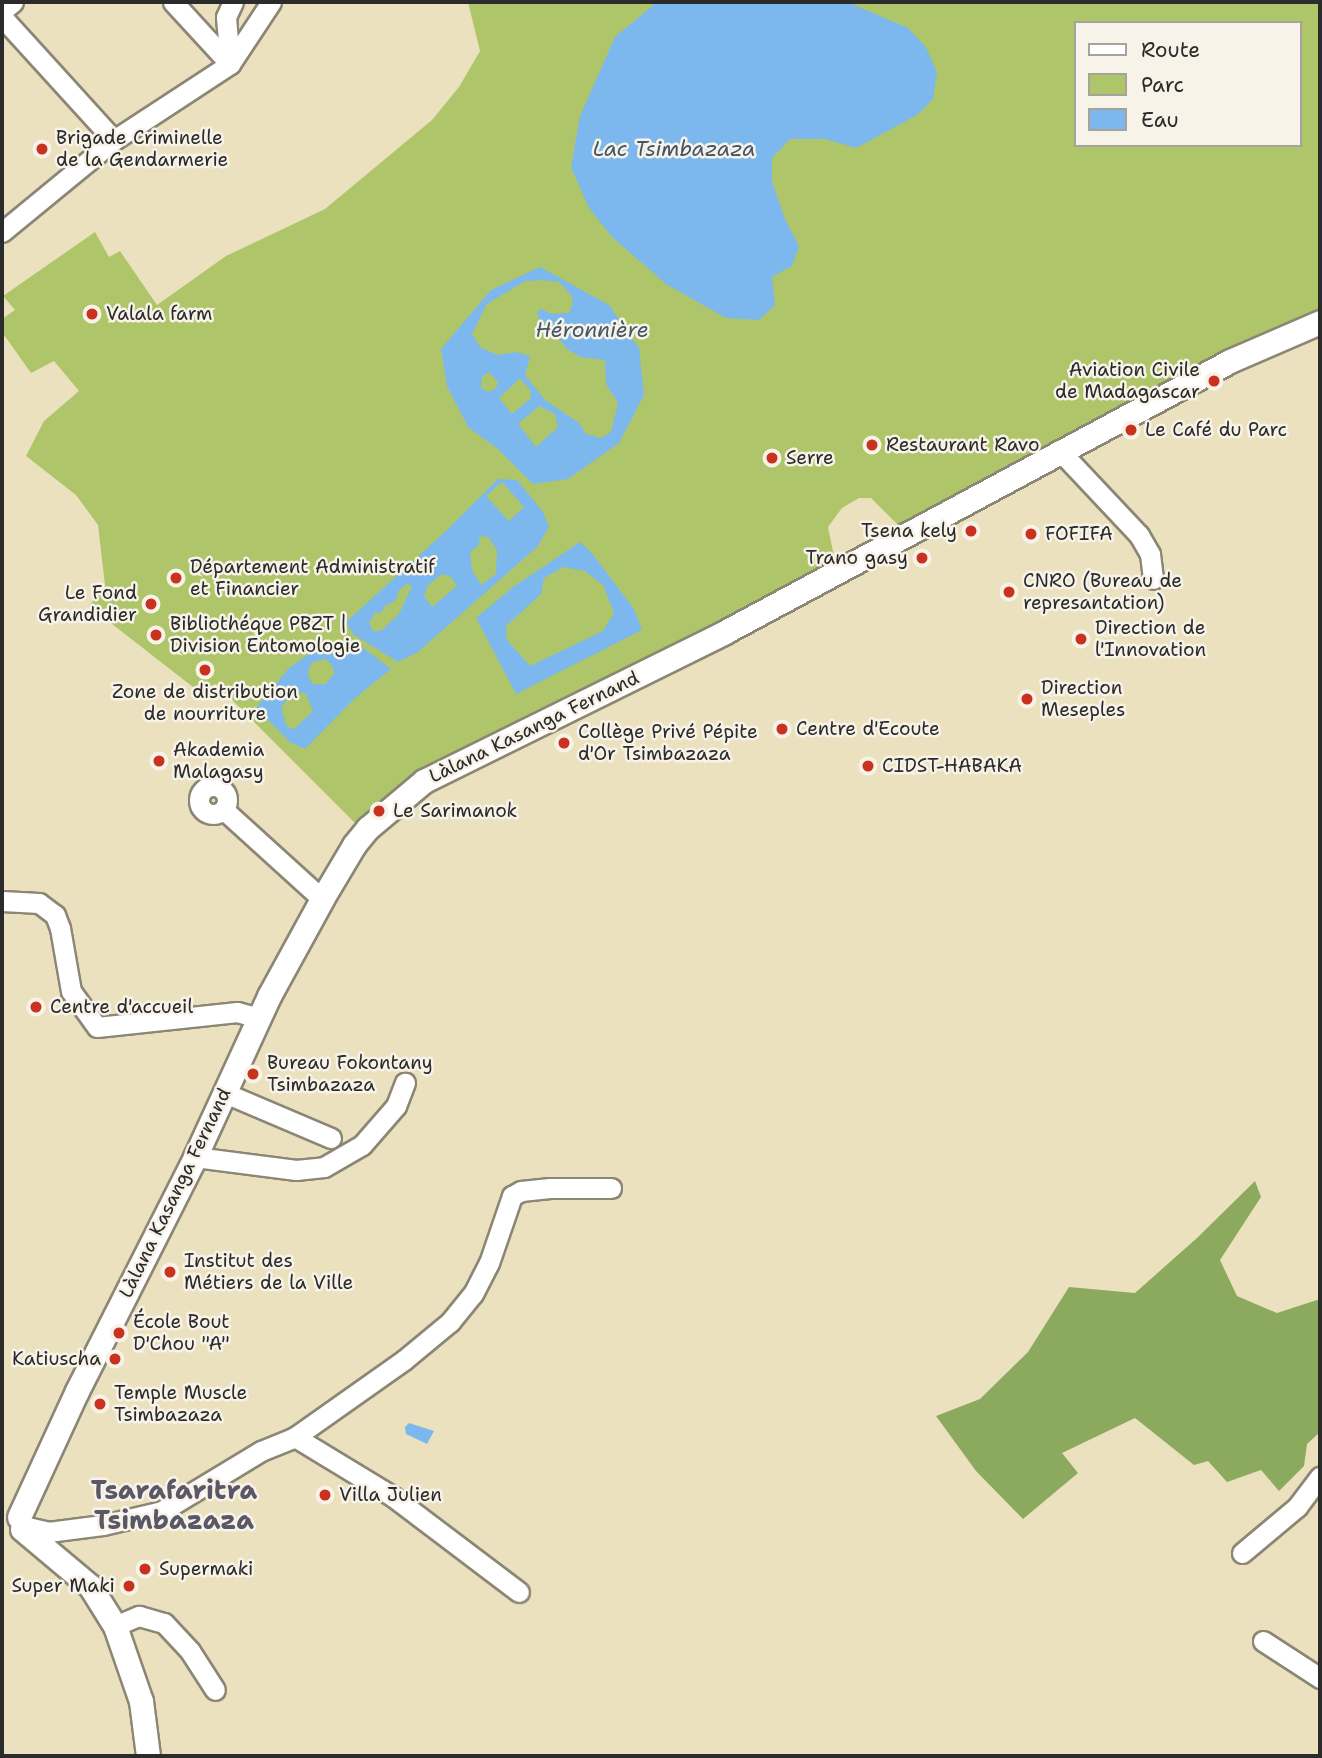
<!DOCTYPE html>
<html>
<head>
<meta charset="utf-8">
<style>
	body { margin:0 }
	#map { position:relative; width:1322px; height:1758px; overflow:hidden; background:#ece1bf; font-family:"Shantell Sans",sans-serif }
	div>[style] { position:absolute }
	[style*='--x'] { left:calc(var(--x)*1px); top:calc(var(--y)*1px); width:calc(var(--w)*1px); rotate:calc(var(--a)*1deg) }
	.green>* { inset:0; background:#afc569 }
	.forest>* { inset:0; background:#8baa5d }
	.water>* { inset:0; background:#7cb8ee }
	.roads { filter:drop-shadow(2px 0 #8c8675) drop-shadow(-2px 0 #8c8675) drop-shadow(0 2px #8c8675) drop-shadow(0 -2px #8c8675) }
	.minor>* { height:19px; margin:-9.5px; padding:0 9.5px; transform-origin:9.5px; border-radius:9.5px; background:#fff }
	.minor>.ring { margin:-9.5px; padding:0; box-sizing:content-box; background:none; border:19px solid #fff; border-radius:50% }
	.tertiary>* { height:23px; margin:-11.5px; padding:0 11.5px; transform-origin:11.5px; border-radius:11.5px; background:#fff }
	.dots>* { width:19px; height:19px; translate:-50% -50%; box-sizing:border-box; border:4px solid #f7f3e8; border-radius:50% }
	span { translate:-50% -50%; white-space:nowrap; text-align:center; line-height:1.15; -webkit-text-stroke:5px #f7f3e8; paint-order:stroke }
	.poi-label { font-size:19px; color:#2b2b2b }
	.left { translate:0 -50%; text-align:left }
	.right { translate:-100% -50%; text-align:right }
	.street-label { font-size:19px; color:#2b2b2b }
	.water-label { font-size:21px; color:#435566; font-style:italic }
	.district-label { font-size:26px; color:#5a5766; font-weight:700 }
	.frame { position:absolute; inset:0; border:4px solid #2b2b2b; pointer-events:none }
	.legend { position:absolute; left:1074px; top:21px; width:228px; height:126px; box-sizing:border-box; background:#f7f3e8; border:2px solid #a5a39c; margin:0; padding:9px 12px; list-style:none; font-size:21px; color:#2b2b2b }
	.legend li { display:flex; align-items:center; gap:14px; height:35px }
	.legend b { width:35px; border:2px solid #a5a39c }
</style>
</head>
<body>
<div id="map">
	<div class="green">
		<div style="clip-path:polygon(evenodd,468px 2px,1320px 2px,1320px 314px,902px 529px,871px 498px,859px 498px,842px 508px,828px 527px,835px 561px,361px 829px,216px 684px,198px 691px,89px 606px,105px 585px,98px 525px,76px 495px,26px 456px,44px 421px,79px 391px,54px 361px,31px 373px,2px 332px,2px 319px,15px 310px,3px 296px,95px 232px,109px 257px,120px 251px,157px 305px,226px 256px,325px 209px,432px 120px,459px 87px,480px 51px,468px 2px,1075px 23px,1299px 23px,1299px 145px,1075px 145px,1075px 23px)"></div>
	</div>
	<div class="forest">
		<div style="clip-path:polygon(1255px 1181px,1261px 1197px,1220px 1260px,1237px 1296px,1277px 1313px,1320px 1299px,1320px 1432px,1307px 1444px,1304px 1466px,1279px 1491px,1261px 1470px,1227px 1482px,1208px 1461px,1194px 1465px,1135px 1418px,1062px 1453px,1078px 1473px,1023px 1519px,976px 1471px,936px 1416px,980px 1399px,1028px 1352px,1069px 1287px,1135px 1293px,1197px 1238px)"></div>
	</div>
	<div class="water">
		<div style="clip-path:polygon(657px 2px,847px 2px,908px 28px,926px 47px,937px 73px,933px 99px,917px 115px,856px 148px,825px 139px,790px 139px,772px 158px,772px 182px,785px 219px,799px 246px,792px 266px,772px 277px,775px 305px,759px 320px,726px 318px,666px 284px,612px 237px,589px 208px,571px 167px,580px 116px,615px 37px)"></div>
		<div style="clip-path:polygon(evenodd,540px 267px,609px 305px,639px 348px,644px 395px,619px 443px,568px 479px,533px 484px,498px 449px,468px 427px,447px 386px,441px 349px,491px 290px,540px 267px,542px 280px,559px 282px,571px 295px,573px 303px,569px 313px,552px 314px,541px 309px,537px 312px,539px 319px,549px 326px,567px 349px,580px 357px,605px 360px,606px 384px,618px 403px,611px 432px,601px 438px,586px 434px,579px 423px,545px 400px,525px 375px,530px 356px,516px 352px,498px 355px,481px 348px,472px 334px,487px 304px,525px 281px,542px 280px,540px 267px,489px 372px,498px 382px,496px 388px,489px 392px,481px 388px,482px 377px,489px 372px,540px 267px,520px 378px,530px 390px,531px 398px,512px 414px,499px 398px,520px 378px,540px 267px,539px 406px,555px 414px,558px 427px,536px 447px,518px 424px,539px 406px)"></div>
		<div style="clip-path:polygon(evenodd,498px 479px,517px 480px,543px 512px,549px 527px,537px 547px,418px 652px,398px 662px,353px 634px,346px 622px,447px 530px,498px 479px,502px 482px,524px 507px,509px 521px,486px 496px,502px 482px,498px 479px,480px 536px,488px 537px,497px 550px,496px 574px,481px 585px,472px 570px,470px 552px,479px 545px,480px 536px,498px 479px,442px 574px,451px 577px,457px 586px,432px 607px,424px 596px,428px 585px,442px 574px,498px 479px,407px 584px,412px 586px,399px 614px,381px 631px,373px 631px,369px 623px,375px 613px,382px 612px,384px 607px,396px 600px,399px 590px,407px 584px)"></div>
		<div style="clip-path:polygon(evenodd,580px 542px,591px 552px,634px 609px,642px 630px,516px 694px,476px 618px,513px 587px,580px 542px,563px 567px,585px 571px,603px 585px,614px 613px,603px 631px,530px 666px,507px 640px,506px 626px,541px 594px,544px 578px,563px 567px)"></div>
		<div style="clip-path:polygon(evenodd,354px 641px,391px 669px,354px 699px,305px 749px,290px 742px,256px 708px,289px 668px,309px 654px,329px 642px,354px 641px,325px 659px,332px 665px,334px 674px,325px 684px,313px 684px,308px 676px,309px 668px,313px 662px,325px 659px,354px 641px,293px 691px,306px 694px,313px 711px,294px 729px,287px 727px,281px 708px,293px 691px)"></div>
		<div style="clip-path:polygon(409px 1423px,434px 1431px,427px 1444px,406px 1434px,405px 1427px)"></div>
	</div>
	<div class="roads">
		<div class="minor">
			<div style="--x:173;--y:2;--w:84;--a:47.4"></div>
			<div style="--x:2;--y:11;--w:14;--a:-39"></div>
			<div style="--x:2;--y:17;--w:166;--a:47.7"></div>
			<div style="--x:230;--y:64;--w:47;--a:-94.9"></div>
			<div style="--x:226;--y:17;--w:17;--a:-65"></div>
			<div style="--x:2;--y:232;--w:145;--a:-39.4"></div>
			<div style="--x:114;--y:140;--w:139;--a:-33.2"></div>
			<div style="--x:230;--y:64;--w:74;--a:-56.5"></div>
			<div style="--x:1059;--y:450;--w:117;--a:46.7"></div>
			<div style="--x:1139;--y:535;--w:22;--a:60"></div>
			<div style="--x:1150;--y:554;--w:25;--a:83"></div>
			<div class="ring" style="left:199px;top:786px;width:9px;height:9px"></div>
			<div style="--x:224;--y:810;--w:132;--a:42.2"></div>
			<div style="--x:2;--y:901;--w:37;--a:3"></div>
			<div style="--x:39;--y:903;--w:20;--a:37"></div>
			<div style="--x:55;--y:915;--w:14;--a:69"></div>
			<div style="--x:60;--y:928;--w:64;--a:80.1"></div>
			<div style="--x:71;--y:991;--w:44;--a:54.2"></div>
			<div style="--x:97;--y:1027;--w:141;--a:-6.1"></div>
			<div style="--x:237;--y:1012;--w:24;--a:15"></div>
			<div style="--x:225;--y:1093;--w:115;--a:23"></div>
			<div style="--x:195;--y:1157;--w:102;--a:7.3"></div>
			<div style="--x:296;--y:1170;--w:28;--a:-6"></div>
			<div style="--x:324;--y:1167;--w:44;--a:-30.1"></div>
			<div style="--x:362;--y:1145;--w:52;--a:-48.9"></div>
			<div style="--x:396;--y:1106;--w:25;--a:-69"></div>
			<div style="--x:295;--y:1437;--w:114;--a:31.3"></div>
			<div style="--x:392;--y:1496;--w:159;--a:37.1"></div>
			<div style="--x:23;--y:1526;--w:26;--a:13"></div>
			<div style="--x:48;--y:1532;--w:55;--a:-7.3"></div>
			<div style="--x:103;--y:1525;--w:61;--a:-13.3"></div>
			<div style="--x:162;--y:1511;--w:116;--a:-31.2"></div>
			<div style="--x:261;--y:1451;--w:37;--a:-22"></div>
			<div style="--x:295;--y:1437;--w:133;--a:-35.2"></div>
			<div style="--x:404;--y:1360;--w:60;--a:-39.6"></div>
			<div style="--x:450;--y:1322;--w:36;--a:-51"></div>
			<div style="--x:473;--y:1294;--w:35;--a:-63"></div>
			<div style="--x:489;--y:1263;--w:71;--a:-71.1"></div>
			<div style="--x:512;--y:1196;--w:10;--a:-29"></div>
			<div style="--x:521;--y:1191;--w:29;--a:-6"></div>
			<div style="--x:550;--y:1188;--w:61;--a:0"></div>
			<div style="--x:1242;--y:1553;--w:72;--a:-39.9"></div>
			<div style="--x:1297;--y:1507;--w:38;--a:-53"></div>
			<div style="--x:115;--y:1626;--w:26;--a:-23"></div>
			<div style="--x:139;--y:1616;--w:26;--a:16"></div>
			<div style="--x:164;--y:1623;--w:38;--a:47"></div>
			<div style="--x:190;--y:1651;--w:46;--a:57.3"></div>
			<div style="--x:1263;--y:1641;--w:68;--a:33"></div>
		</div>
		<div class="tertiary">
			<div style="--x:19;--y:1517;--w:139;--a:-65.3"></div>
			<div style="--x:77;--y:1391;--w:262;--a:-63.2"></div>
			<div style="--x:195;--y:1157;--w:177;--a:-65.3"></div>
			<div style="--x:269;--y:996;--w:111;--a:-61.3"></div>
			<div style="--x:322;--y:899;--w:63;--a:-59.3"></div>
			<div style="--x:354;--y:845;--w:22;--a:-51"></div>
			<div style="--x:368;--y:828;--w:73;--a:-40"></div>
			<div style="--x:424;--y:781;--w:334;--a:-26.3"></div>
			<div style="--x:723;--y:633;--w:575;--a:-28.21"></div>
			<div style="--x:1230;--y:361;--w:98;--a:-23.4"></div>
			<div style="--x:22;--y:1529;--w:89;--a:40"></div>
			<div style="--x:90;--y:1586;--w:47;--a:58"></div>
			<div style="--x:115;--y:1626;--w:79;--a:70.9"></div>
			<div style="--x:141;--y:1701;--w:55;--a:82.7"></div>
		</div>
	</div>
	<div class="dots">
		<div style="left:42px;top:149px;background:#c8321e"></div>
		<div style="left:92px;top:314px;background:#c8321e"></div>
		<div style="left:1214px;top:381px;background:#c8321e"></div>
		<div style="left:1131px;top:430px;background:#c8321e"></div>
		<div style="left:872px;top:445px;background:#c8321e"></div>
		<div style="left:772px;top:458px;background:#c8321e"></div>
		<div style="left:971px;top:531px;background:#c8321e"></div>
		<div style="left:1031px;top:534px;background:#c8321e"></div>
		<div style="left:922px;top:558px;background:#c8321e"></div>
		<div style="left:176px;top:578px;background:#c8321e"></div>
		<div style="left:1009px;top:592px;background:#c8321e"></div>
		<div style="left:151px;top:604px;background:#c8321e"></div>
		<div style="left:156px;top:635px;background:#c8321e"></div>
		<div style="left:1081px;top:639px;background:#c8321e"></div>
		<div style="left:205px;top:670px;background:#c8321e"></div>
		<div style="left:1027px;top:699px;background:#c8321e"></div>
		<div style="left:782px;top:729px;background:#c8321e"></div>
		<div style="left:564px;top:743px;background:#c8321e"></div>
		<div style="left:159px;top:761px;background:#c8321e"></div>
		<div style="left:868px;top:766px;background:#c8321e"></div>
		<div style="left:379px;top:811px;background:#c8321e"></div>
		<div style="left:36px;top:1007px;background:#c8321e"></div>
		<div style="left:253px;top:1074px;background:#c8321e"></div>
		<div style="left:170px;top:1272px;background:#c8321e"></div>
		<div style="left:119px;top:1333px;background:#c8321e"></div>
		<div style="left:115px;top:1359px;background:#c8321e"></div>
		<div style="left:100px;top:1404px;background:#c8321e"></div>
		<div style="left:325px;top:1495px;background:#c8321e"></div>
		<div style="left:145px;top:1569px;background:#c8321e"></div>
		<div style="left:129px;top:1586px;background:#c8321e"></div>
	</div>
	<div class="poi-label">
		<span class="left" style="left:56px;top:149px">Brigade Criminelle<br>de la Gendarmerie</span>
		<span class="left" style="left:106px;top:314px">Valala farm</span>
		<span class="right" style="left:1200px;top:381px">Aviation Civile<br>de Madagascar</span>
		<span class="left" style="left:1145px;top:430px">Le Café du Parc</span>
		<span class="left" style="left:886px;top:445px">Restaurant Ravo</span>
		<span class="left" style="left:786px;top:458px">Serre</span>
		<span class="right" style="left:957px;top:531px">Tsena kely</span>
		<span class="left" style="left:1045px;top:534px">FOFIFA</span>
		<span class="right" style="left:908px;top:558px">Trano gasy</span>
		<span class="left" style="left:190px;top:578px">Département Administratif<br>et Financier</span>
		<span class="left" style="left:1023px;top:592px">CNRO (Bureau de<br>represantation)</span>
		<span class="right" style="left:137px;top:604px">Le Fond<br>Grandidier</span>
		<span class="left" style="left:170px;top:635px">Bibliothéque PBZT |<br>Division Entomologie</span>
		<span class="left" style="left:1095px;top:639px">Direction de<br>l'Innovation</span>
		<span class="left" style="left:1041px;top:699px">Direction<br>Meseples</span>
		<span style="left:205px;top:703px">Zone de distribution<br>de nourriture</span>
		<span class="left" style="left:796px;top:729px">Centre d'Ecoute</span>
		<span class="left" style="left:578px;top:743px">Collège Privé Pépite<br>d'Or Tsimbazaza</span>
		<span class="left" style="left:173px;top:761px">Akademia<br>Malagasy</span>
		<span class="left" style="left:882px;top:766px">CIDST-HABAKA</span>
		<span class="left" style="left:393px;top:811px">Le Sarimanok</span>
		<span class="left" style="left:50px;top:1007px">Centre d'accueil</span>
		<span class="left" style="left:267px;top:1074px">Bureau Fokontany<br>Tsimbazaza</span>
		<span class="left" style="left:184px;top:1272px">Institut des<br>Métiers de la Ville</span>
		<span class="left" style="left:133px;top:1333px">École Bout<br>D'Chou "A"</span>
		<span class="right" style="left:101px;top:1359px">Katiuscha</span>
		<span class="left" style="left:114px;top:1404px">Temple Muscle<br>Tsimbazaza</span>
		<span class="left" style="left:339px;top:1495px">Villa Julien</span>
		<span class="left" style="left:159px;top:1569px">Supermaki</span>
		<span class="right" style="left:115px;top:1586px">Super Maki</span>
	</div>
	<div class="street-label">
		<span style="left:534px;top:727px;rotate:-26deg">Làlana Kasanga Fernand</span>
		<span style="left:175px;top:1193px;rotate:-64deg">Làlana Kasanga Fernand</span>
	</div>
	<div class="water-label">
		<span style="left:674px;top:149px">Lac Tsimbazaza</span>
		<span style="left:592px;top:330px">Héronnière</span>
	</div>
	<div class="district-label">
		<span style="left:174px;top:1505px">Tsarafaritra<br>Tsimbazaza</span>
	</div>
	<div class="frame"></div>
	<ul class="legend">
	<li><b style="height:9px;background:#fff"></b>Route</li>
	<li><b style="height:19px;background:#afc569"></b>Parc</li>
	<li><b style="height:19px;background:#7cb8ee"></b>Eau</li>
	</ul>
</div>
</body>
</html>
